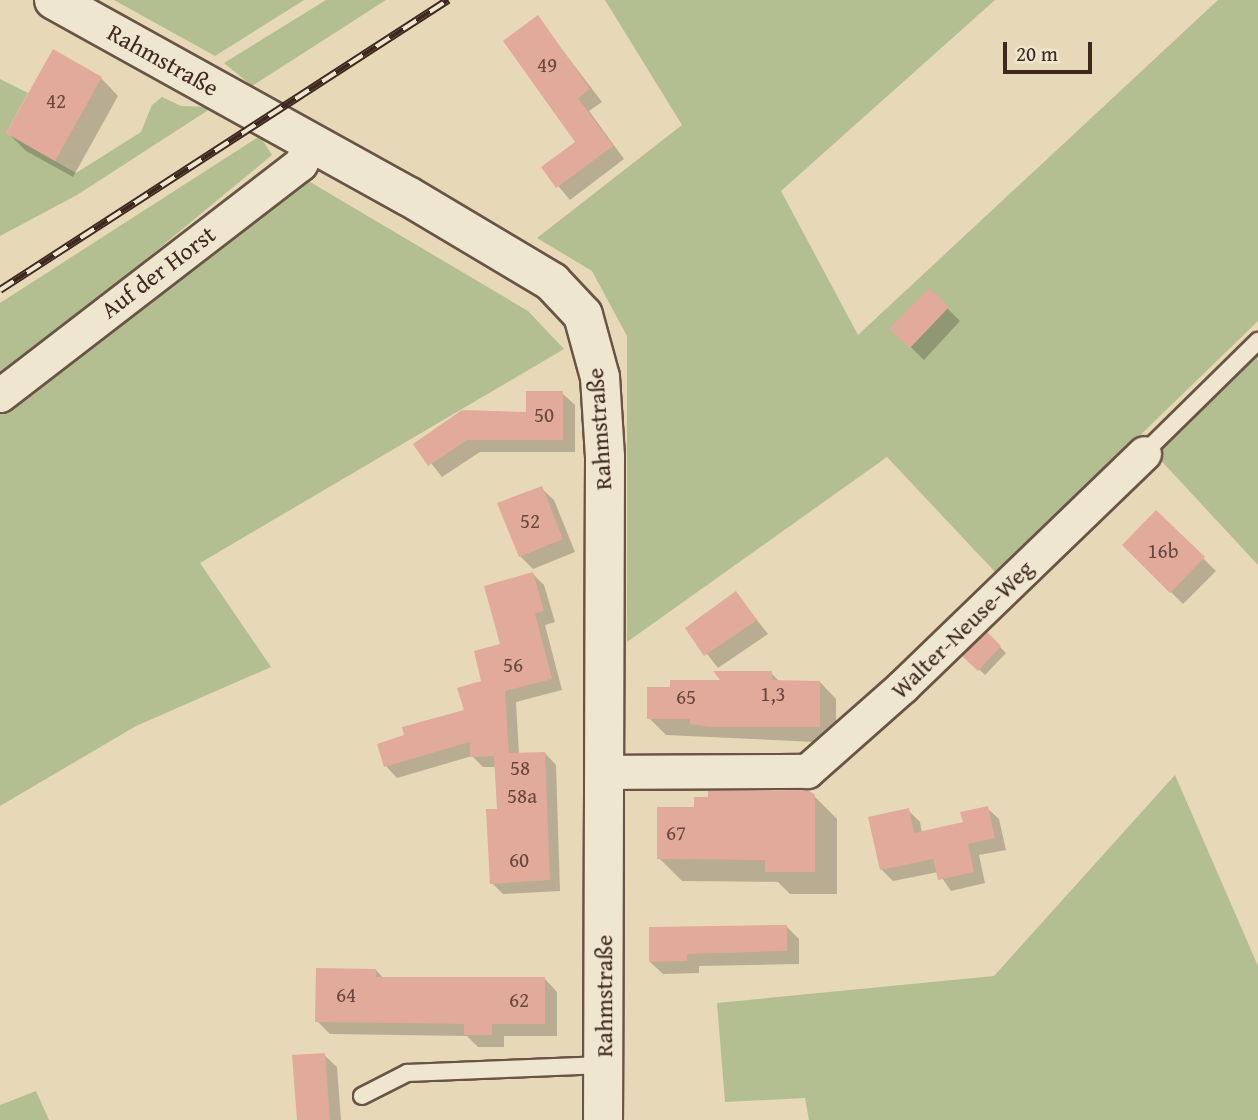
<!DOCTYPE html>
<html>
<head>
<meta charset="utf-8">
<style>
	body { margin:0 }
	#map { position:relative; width:1258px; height:1120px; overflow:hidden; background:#e7d8b7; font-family:"Gentium Book Plus",serif }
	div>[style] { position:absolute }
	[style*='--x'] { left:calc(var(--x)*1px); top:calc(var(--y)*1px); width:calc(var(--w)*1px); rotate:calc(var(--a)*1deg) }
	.green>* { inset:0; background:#b3bf90 }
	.shadow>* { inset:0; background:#0003 }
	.building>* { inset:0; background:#e2aa9a }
	.roads { filter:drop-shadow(2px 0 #695445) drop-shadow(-2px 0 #695445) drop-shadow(0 2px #695445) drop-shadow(0 -2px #695445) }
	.service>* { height:16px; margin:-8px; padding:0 8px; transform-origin:8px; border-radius:8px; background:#efe6d0 }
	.minor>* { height:33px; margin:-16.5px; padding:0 16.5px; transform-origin:16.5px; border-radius:16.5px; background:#efe6d0 }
	.secondary>* { height:38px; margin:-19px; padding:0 19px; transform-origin:19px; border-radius:19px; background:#efe6d0 }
	.rail>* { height:8px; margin-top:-4px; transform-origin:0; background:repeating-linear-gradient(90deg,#efe6d0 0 16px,#3f281f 0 32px); box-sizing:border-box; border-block:2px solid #3f281f }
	span { translate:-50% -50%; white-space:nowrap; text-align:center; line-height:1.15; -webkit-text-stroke:7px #efe6d0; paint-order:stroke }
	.number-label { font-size:21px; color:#68483e }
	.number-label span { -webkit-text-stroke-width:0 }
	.street-label { font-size:24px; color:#3f281f }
	.scale { position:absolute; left:1003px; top:42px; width:89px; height:32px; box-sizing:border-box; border:4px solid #3f281f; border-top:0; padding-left:9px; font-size:21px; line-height:24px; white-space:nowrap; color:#3f281f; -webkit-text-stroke:5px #efe6d0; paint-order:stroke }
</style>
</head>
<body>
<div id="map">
	<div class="green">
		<div style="clip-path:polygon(114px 0,304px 0,215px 56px)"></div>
		<div style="clip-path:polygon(326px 0,386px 0,252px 86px,224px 63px)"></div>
		<div style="clip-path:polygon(605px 0,995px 0,781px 191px,858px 335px,1218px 0,1258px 0,1258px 321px,997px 574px,887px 457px,627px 642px,627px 336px,592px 271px,537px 238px,682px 125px)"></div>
		<div style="clip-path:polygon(0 79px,28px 93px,6px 133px,76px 173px,141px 132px,152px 105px,162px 97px,181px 106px,213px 107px,77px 195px,0 236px)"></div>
		<div style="clip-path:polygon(260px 136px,272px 155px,0 380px,0 303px)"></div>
		<div style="clip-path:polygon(300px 176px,528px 311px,564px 349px,200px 563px,271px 667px,136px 726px,0 806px,0 405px)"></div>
		<div style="clip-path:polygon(1258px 351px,1258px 565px,1155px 454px)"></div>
		<div style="clip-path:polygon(1175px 775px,1258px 966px,1258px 1120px,809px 1120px,805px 1098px,725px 1102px,717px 1003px,994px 976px)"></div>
		<div style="clip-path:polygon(36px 1091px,49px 1120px,0 1120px,0 1105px)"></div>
	</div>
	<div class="shadow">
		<div style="clip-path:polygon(538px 18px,602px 102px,589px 111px,624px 159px,570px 200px,543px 168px,577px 142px)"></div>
		<div style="clip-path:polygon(101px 78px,118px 96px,73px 177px,26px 151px,8px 133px)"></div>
		<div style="clip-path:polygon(929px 290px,960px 321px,924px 360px,892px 329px)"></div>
		<div style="clip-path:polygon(562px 393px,575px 405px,575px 452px,480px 452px,442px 477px,416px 444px,527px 414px)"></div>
		<div style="clip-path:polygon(541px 488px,554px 500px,575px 552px,533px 569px,520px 556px)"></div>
		<div style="clip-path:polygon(1156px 512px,1216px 571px,1183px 604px,1124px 545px)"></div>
		<div style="clip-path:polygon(533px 574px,544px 585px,555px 622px,545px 625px,562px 690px,516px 702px,519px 755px,545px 753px,556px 765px,560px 891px,503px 894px,492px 883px,499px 810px,496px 767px,483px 767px,472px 756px,397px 778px,386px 766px,466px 711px,502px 645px)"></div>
		<div style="clip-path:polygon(736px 593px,768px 634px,718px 668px,687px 628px)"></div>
		<div style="clip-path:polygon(987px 634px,1006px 653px,985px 675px,965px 656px)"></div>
		<div style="clip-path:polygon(771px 673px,780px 682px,820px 682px,836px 699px,836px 743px,666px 735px,649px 718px,723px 682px)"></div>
		<div style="clip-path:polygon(814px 796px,837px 819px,837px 894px,790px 894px,778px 882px,682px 881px,659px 858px,695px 808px)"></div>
		<div style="clip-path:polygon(987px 808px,999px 819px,1006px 850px,979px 855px,985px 883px,951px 891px,938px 872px,893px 881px,881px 869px,908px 810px,920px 822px,922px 833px,965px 824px)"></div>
		<div style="clip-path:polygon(786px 926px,799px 939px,799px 964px,699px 966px,699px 973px,663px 974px,650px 962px)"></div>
		<div style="clip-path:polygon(376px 970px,384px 979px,545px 979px,557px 992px,557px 1036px,504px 1036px,504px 1047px,478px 1047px,467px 1036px,330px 1034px,317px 1021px)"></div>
		<div style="clip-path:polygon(324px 1055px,337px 1067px,341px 1120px,299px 1120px)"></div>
	</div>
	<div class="building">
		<div style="clip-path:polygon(538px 15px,590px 89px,578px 98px,613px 146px,556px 188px,541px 167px,575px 142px,503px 41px)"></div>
		<div style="clip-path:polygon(53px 49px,102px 77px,55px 161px,6px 133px)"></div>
		<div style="clip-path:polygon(929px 288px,949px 307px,910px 348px,889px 329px)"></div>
		<div style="clip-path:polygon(526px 391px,563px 391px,563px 440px,467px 440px,428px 466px,413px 444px,462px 410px,526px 412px)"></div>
		<div style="clip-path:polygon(542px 486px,563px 539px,519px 557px,497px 503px)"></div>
		<div style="clip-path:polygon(1156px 510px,1205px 557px,1170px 593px,1122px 545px)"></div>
		<div style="clip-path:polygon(533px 572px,544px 611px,535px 613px,552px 679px,505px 691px,509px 753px,545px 752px,550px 880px,490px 884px,486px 809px,497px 809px,494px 756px,470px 757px,470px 742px,384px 767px,377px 744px,404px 735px,402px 727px,464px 710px,457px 688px,481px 681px,474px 651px,500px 644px,484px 586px)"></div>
		<div style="clip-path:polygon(736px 591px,757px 620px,704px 656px,685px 628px)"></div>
		<div style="clip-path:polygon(987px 632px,1001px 646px,978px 671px,962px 656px)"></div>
		<div style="clip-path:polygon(713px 671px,772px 671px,772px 680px,820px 681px,820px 727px,713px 727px,690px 724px,690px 719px,647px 719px,647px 687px,670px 687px,670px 680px,720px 680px)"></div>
		<div style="clip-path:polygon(808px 790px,815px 795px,815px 872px,765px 872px,765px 860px,657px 859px,657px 807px,694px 807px,694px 797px,708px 797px,708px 791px)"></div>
		<div style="clip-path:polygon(988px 806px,995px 838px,968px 844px,974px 872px,938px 880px,933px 859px,880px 870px,868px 817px,909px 808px,914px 833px,963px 822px,960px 812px)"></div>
		<div style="clip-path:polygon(787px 925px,787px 951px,687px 954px,687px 961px,649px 962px,649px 927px)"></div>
		<div style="clip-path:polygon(316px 968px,376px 969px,376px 977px,545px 977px,545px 1024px,492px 1024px,492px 1035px,464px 1035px,464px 1024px,315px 1022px)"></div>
		<div style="clip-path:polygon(325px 1053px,330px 1120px,297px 1120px,292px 1055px)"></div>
	</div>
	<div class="roads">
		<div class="service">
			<div style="--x:1144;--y:453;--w:160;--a:-44.5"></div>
			<div style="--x:362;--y:1096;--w:51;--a:-27.1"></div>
			<div style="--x:407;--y:1073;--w:197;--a:-2.3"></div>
		</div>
		<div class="minor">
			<div style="--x:0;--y:395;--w:379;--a:-37.6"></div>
			<div style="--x:300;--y:164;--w:23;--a:-61"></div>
			<div style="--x:604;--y:772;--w:203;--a:-0.3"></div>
			<div style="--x:807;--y:771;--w:128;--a:-41.5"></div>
			<div style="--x:903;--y:686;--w:335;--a:-44"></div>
		</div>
		<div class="secondary">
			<div style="--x:54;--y:0;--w:405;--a:29"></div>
			<div style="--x:408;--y:196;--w:168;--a:30.8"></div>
			<div style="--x:552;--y:282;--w:45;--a:46.8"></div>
			<div style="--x:583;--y:315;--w:64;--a:74.7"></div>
			<div style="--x:600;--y:377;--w:80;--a:86.4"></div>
			<div style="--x:605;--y:457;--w:663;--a:90.17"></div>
		</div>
	</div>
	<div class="rail">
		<div style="--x:0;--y:290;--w:534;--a:-32.92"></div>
	</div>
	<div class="number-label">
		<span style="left:547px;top:65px">49</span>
		<span style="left:56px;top:101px">42</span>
		<span style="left:544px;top:415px">50</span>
		<span style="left:530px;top:521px">52</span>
		<span style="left:1163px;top:551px">16b</span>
		<span style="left:513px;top:665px">56</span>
		<span style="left:773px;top:694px">1,3</span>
		<span style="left:686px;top:697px">65</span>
		<span style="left:520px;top:768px">58</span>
		<span style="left:522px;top:796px">58a</span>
		<span style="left:676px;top:833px">67</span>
		<span style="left:519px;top:860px">60</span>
		<span style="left:346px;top:995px">64</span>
		<span style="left:519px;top:1000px">62</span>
	</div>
	<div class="street-label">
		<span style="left:163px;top:60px;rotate:29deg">Rahmstraße</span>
		<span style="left:158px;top:272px;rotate:-37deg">Auf der Horst</span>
		<span style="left:599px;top:429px;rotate:-94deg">Rahmstraße</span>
		<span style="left:962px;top:629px;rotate:-44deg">Walter-Neuse-Weg</span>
		<span style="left:604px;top:996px;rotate:-90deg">Rahmstraße</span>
	</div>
	<div class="scale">20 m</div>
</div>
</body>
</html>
